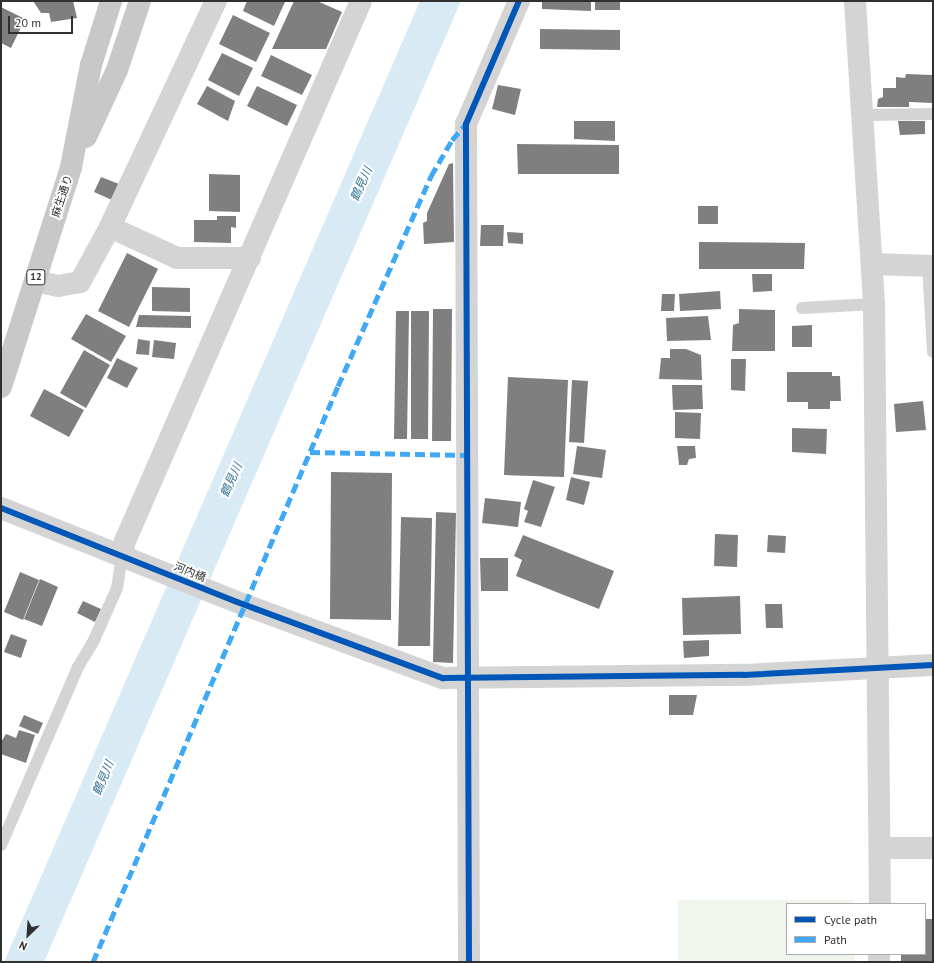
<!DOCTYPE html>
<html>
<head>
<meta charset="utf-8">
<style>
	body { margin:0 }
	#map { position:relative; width:934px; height:963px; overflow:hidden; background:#fff; font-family:"PT Sans","Noto Sans JP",sans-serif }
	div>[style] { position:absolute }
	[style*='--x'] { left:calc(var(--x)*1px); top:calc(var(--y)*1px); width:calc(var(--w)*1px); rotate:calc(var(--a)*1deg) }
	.green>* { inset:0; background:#f1f6ec }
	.water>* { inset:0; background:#d8eaf3 }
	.building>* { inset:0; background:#7f7f7f }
	.service>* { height:12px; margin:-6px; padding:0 6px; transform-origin:6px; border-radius:6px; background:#d4d4d4 }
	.minor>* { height:22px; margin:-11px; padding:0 11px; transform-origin:11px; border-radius:11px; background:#d4d4d4 }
	.tertiary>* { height:22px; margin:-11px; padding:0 11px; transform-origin:11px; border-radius:11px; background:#d4d4d4 }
	.primary>* { height:22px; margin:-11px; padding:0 11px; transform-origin:11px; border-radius:11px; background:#c8c8c8 }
	.quiet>* { height:5px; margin-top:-2.5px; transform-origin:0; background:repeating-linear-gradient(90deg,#3fa9f5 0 10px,transparent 0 15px) }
	.cycleway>* { height:6px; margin:-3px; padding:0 3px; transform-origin:3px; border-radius:3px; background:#0057b8 }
	span { translate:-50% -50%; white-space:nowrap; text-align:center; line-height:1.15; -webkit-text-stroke:4px #fff; paint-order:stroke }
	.shield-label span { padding:1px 3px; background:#fff; border:1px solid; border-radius:3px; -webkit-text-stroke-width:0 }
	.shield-label { font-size:10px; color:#303030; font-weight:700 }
	.street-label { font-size:11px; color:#303030 }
	.water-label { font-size:12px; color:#387697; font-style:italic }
	.frame { position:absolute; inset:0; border:2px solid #303030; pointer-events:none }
	.legend { position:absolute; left:786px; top:903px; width:140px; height:52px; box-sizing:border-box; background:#fff; border:1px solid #acacac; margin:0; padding:5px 7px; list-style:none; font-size:12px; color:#303030 }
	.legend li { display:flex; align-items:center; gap:8px; height:20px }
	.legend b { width:20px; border:1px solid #acacac }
	.north { position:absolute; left:8px; top:915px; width:40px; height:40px; -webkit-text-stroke:3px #fff; paint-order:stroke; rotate:205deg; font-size:11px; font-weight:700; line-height:16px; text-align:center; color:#303030 }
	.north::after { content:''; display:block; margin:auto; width:14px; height:18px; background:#303030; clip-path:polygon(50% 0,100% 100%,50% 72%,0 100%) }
	.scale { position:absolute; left:8px; top:16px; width:65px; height:18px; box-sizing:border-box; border:2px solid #303030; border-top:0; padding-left:5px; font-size:12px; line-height:14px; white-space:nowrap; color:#303030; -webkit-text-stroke:3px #fff; paint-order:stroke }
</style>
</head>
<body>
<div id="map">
	<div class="green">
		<div style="clip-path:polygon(678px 900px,854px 900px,854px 904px,787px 904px,787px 954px,855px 954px,855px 962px,678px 962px)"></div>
	</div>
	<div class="water">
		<div style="clip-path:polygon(420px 1px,461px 1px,44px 962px,4px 962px)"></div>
	</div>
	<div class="building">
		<div style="clip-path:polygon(33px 1px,73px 1px,77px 18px,51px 22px,49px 13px,41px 13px)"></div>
		<div style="clip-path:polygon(247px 1px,284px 1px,285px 2px,274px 26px,243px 11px)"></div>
		<div style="clip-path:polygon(294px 1px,317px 1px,342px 12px,326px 49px,272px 49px)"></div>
		<div style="clip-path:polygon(542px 1px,591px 1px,591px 11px,542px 9px)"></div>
		<div style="clip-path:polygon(595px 1px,620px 1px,620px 10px,595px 10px)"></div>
		<div style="clip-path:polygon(1px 7px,25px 19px,11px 48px,1px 43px)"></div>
		<div style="clip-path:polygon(233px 15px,270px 33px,256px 62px,219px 44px)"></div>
		<div style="clip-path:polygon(540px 29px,620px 30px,620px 50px,540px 49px)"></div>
		<div style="clip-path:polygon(222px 53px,253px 68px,239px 96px,208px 80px)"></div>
		<div style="clip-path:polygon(271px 55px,312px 75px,302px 95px,261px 76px)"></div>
		<div style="clip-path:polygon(906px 74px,932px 75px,932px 103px,909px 102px,909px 107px,877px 107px,878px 99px,883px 97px,883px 88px,896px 88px,896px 77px,905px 78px)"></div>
		<div style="clip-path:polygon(498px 85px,521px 89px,515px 115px,492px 109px)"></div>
		<div style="clip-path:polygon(207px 86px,235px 101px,228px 121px,197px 104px)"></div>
		<div style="clip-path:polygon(257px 86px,297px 105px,287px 126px,247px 106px)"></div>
		<div style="clip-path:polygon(574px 121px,615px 121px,615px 141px,574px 139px)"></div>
		<div style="clip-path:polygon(898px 121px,925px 121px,925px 134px,900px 135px)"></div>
		<div style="clip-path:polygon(517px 144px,619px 145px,619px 174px,518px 174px)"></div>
		<div style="clip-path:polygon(453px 163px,454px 242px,424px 244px,423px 223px,427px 221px,427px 213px,449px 164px)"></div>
		<div style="clip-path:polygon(209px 174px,240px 175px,240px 212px,209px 211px)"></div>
		<div style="clip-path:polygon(101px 177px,119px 184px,112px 200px,94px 192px)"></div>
		<div style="clip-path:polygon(698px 206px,718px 206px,718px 224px,698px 224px)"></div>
		<div style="clip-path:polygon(217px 216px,236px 216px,236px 228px,231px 227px,231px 243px,194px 242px,194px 220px,217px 220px)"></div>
		<div style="clip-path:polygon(481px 225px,504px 225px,503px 246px,480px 246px)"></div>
		<div style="clip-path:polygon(507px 232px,523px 233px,523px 244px,508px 243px)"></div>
		<div style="clip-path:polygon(699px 242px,805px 243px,804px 269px,699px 269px)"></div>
		<div style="clip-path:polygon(127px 253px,158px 269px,129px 327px,98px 311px)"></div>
		<div style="clip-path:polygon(752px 274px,772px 274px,772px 291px,753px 292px)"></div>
		<div style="clip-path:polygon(152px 287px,190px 288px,190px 312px,152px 311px)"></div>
		<div style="clip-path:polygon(720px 291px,721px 309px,680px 311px,679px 294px)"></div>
		<div style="clip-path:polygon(662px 294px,675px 294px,674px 311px,661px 311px)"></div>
		<div style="clip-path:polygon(433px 309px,452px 309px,451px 441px,432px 441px)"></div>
		<div style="clip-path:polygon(739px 309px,775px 310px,775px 351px,732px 351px,733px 325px,739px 323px)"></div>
		<div style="clip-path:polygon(396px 311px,409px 311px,407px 439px,394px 439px)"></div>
		<div style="clip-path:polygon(411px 311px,429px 311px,428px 439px,411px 439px)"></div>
		<div style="clip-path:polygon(86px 314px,126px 336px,111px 362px,71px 339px)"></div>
		<div style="clip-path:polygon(139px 315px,191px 316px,191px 328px,136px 327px)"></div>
		<div style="clip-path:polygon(708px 316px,711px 340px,667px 341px,666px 318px)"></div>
		<div style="clip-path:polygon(812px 325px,812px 347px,792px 347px,792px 326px)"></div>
		<div style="clip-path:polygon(138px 339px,150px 341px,149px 355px,136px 354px)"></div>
		<div style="clip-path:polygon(154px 340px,176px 343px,174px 359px,152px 357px)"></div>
		<div style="clip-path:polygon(670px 349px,686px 349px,701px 355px,702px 380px,659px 379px,661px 358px,670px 358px)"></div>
		<div style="clip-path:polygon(84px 350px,110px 365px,86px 408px,60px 393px)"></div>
		<div style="clip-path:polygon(117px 358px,138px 368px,127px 388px,107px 378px)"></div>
		<div style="clip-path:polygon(731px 359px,746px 359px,745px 391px,731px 390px)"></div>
		<div style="clip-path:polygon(787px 372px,832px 372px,832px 376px,840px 376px,841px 401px,830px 401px,830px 409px,808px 409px,808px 402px,787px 402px)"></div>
		<div style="clip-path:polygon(508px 377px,568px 380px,564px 477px,504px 475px)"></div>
		<div style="clip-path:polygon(572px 380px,588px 381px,584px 443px,569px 442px)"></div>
		<div style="clip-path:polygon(672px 385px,702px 385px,703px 409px,673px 410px)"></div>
		<div style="clip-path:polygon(44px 389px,84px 410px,69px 437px,30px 416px)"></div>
		<div style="clip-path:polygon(923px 401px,926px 430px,896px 432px,894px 404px)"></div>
		<div style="clip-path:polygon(675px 412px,701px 413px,700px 439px,675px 438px)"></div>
		<div style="clip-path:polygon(792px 428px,827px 429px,826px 454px,792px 452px)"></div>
		<div style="clip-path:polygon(577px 446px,606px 450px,602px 478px,573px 474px)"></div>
		<div style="clip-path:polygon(677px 446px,695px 446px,696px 458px,689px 459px,687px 465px,679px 465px)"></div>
		<div style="clip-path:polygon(331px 472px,392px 473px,391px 620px,330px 619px)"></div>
		<div style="clip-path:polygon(571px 477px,590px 482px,584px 505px,566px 500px)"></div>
		<div style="clip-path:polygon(533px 480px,555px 487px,541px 527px,524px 522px,528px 511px,524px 509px)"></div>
		<div style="clip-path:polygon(485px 498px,521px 502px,518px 527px,482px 523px)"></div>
		<div style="clip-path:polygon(436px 512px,456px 513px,453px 663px,433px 662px)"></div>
		<div style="clip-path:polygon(401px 517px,432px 518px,430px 646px,398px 646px)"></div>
		<div style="clip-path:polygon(715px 534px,738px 535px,737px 567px,714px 566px)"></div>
		<div style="clip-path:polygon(523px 535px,614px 571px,599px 609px,516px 576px,522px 560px,514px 556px)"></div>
		<div style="clip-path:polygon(768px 535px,786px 536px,785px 553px,767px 552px)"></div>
		<div style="clip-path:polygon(480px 558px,508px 558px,508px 591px,481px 591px)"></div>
		<div style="clip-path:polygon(20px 572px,39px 580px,23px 620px,4px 612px)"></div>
		<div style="clip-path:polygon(40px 579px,58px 587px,42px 626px,24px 619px)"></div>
		<div style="clip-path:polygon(740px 596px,741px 634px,683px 635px,682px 598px)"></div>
		<div style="clip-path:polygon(83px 601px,101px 609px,95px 622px,77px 613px)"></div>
		<div style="clip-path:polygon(765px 604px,782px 604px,783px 628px,766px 628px)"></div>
		<div style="clip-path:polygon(11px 634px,27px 640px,21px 658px,4px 652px)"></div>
		<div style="clip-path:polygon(709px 640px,709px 656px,684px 658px,683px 641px)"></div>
		<div style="clip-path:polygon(669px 695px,697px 695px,693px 715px,669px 715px)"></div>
		<div style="clip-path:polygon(24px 715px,43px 723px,38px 734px,19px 726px)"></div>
		<div style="clip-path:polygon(19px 730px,35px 735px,26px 763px,1px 754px,1px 742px,6px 734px,16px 738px)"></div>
		<div style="clip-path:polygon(925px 919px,933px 919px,933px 962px,901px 962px,901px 954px,925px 954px)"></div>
	</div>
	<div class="service">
		<div style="--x:863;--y:115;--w:70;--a:-0.8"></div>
		<div style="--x:928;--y:265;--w:87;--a:86.7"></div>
		<div style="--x:802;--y:308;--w:72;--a:-3.2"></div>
		<div style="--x:1;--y:845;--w:194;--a:-66.6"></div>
		<div style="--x:78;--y:667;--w:31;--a:-59"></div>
		<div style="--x:94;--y:640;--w:57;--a:-66.1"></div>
		<div style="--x:117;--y:588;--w:32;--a:-81"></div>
	</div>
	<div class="minor">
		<div style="--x:110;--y:227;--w:74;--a:24.8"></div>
		<div style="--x:177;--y:258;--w:73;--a:0"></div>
		<div style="--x:872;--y:264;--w:61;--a:1.9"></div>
		<div style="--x:35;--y:281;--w:24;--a:12"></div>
		<div style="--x:58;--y:286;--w:22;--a:-10"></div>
		<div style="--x:80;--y:282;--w:63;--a:-61.4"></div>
		<div style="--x:110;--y:227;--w:250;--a:-64.9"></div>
		<div style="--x:1;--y:508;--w:254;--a:21.7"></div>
		<div style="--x:237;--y:602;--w:220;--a:20.3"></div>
		<div style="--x:443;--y:678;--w:301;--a:-0.6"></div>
		<div style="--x:744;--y:675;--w:189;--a:-3"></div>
		<div style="--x:122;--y:556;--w:15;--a:-79"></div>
		<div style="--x:125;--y:541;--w:589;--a:-66.39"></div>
		<div style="--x:881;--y:848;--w:52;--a:0"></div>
		<div style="--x:469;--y:962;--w:838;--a:-90.21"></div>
		<div style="--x:466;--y:124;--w:134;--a:-66.7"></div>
	</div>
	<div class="tertiary">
		<div style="--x:855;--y:1;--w:304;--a:86.4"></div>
		<div style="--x:874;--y:304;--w:600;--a:89.43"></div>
		<div style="--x:879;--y:962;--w:8;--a:-90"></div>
	</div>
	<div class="primary">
		<div style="--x:86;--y:137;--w:74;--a:-65.2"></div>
		<div style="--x:117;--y:70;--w:73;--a:-71.6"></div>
		<div style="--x:1;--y:387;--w:231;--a:-72.3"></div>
		<div style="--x:71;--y:167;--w:104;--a:-78.9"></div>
		<div style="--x:91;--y:65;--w:67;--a:-72.6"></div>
	</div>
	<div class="quiet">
		<div style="--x:310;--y:452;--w:158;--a:1.1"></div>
		<div style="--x:93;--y:962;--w:626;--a:-66.96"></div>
		<div style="--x:338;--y:386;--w:230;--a:-66.1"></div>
		<div style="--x:431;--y:176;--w:42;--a:-59.7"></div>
		<div style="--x:452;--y:140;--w:21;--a:-49"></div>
	</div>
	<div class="cycleway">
		<div style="--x:1;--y:508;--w:254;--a:21.7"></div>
		<div style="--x:237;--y:602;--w:220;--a:20.3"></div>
		<div style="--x:443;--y:678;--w:301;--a:-0.6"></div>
		<div style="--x:744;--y:675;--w:189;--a:-3"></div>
		<div style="--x:469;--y:962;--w:838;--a:-90.21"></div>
		<div style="--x:466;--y:124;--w:134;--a:-66.7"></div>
	</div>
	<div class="shield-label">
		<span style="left:36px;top:277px">12</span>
	</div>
	<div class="street-label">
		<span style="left:62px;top:196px;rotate:-72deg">麻生通り</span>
		<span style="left:190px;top:572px;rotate:22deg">河内橋</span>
	</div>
	<div class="water-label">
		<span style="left:361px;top:184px;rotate:-66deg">鶴見川</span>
		<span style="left:231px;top:480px;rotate:-66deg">鶴見川</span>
		<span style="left:103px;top:778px;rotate:-67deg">鶴見川</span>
	</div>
	<div class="frame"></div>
	<ul class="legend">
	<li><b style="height:5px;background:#0057b8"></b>Cycle path</li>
	<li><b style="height:5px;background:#3fa9f5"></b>Path</li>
	</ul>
	<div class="north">N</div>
	<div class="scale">20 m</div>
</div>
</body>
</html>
